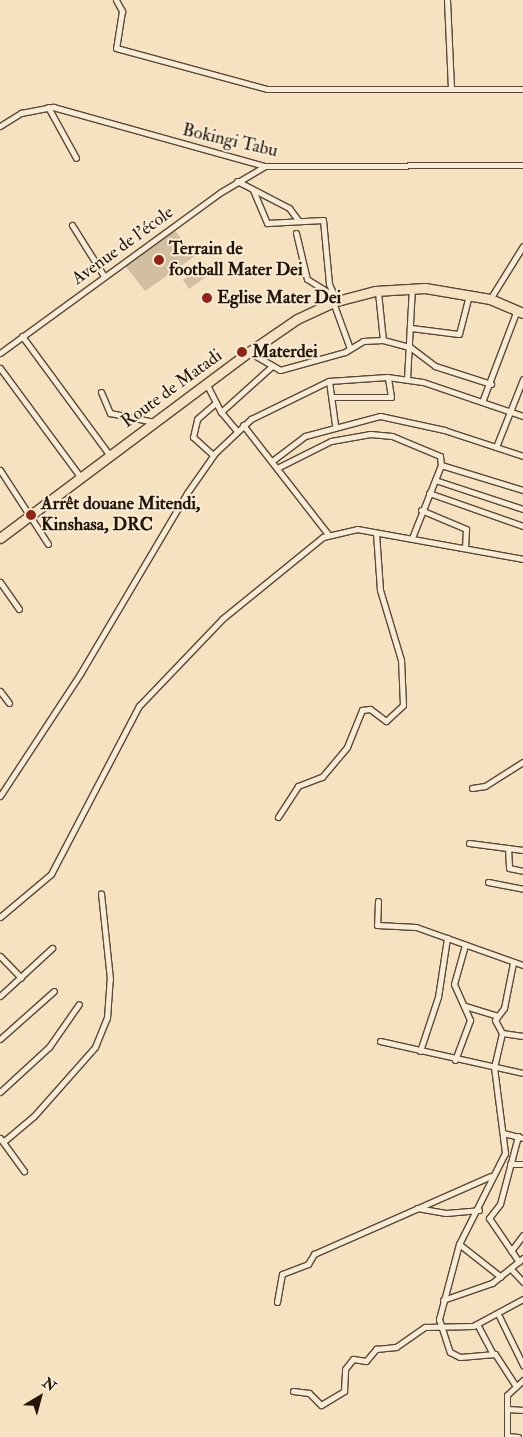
<!DOCTYPE html>
<html>
<head>
<meta charset="utf-8">
<style>
	body { margin:0 }
	#map { position:relative; width:523px; height:1437px; overflow:hidden; background:#f6e1c0; font-family:"IM FELL Double Pica",serif }
	div>[style] { position:absolute }
	[style*='--x'] { left:calc(var(--x)*1px); top:calc(var(--y)*1px); width:calc(var(--w)*1px); rotate:calc(var(--a)*1deg) }
	.green>* { inset:0; background:#d2bea1 }
	.roads { filter:drop-shadow(1px 0 #594837) drop-shadow(-1px 0 #594837) drop-shadow(0 1px #594837) drop-shadow(0 -1px #594837) }
	.minor>* { height:5px; margin:-2.5px; padding:0 2.5px; transform-origin:2.5px; border-radius:2.5px; background:#f9ecd6 }
	.trunk>* { height:9px; margin:-4.5px; padding:0 4.5px; transform-origin:4.5px; border-radius:4.5px; background:#f6e1c0 }
	.dots>* { width:14px; height:14px; translate:-50% -50%; box-sizing:border-box; border:2px solid #f9ecd6; border-radius:50% }
	span { translate:-50% -50%; white-space:nowrap; text-align:center; line-height:1.15; -webkit-text-stroke:4px #f9ecd6; paint-order:stroke }
	.street-label { font-size:18px; color:#251509 }
	.poi-label { font-size:18px; color:#251509; font-weight:700 }
	.left { translate:0 -50%; text-align:left }
	.north { position:absolute; left:15px; top:1372px; width:50px; height:50px; -webkit-text-stroke:4px #f9ecd6; paint-order:stroke; rotate:37deg; font-size:14px; font-weight:700; line-height:20px; text-align:center; color:#251509 }
	.north::after { content:''; display:block; margin:auto; width:18px; height:22px; background:#251509; clip-path:polygon(50% 0,100% 100%,50% 72%,0 100%) }
</style>
</head>
<body>
<div id="map">
	<div class="green">
		<div style="clip-path:polygon(173px 228px,195px 256px,145px 291px,124px 264px)"></div>
		<div style="clip-path:polygon(201px 268px,207px 276px,189px 289px,183px 280px)"></div>
	</div>
	<div class="roads">
		<div class="minor">
			<div style="--x:116;--y:0;--w:13;--a:61"></div>
			<div style="--x:122;--y:11;--w:37;--a:99"></div>
			<div style="--x:116;--y:48;--w:156;--a:15.2"></div>
			<div style="--x:267;--y:89;--w:256;--a:0"></div>
			<div style="--x:447;--y:0;--w:87;--a:87.4"></div>
			<div style="--x:48;--y:107;--w:58;--a:61.2"></div>
			<div style="--x:0;--y:126;--w:25;--a:-32"></div>
			<div style="--x:21;--y:113;--w:33;--a:-11"></div>
			<div style="--x:53;--y:107;--w:220;--a:15.6"></div>
			<div style="--x:265;--y:166;--w:258;--a:-0.2"></div>
			<div style="--x:237;--y:181;--w:59;--a:27.4"></div>
			<div style="--x:289;--y:208;--w:15;--a:53"></div>
			<div style="--x:253;--y:190;--w:36;--a:67"></div>
			<div style="--x:267;--y:223;--w:56;--a:-3.1"></div>
			<div style="--x:323;--y:220;--w:64;--a:84.6"></div>
			<div style="--x:329;--y:284;--w:19;--a:65"></div>
			<div style="--x:72;--y:225;--w:60;--a:57.9"></div>
			<div style="--x:296;--y:233;--w:47;--a:76.6"></div>
			<div style="--x:307;--y:279;--w:31;--a:32"></div>
			<div style="--x:378;--y:292;--w:48;--a:84.1"></div>
			<div style="--x:490;--y:299;--w:62;--a:-58.1"></div>
			<div style="--x:333;--y:302;--w:47;--a:70"></div>
			<div style="--x:411;--y:328;--w:48;--a:7.1"></div>
			<div style="--x:459;--y:334;--w:40;--a:-75.6"></div>
			<div style="--x:22;--y:336;--w:149;--a:53.7"></div>
			<div style="--x:249;--y:352;--w:36;--a:30"></div>
			<div style="--x:280;--y:370;--w:67;--a:-15.5"></div>
			<div style="--x:345;--y:352;--w:21;--a:-31"></div>
			<div style="--x:363;--y:341;--w:20;--a:-3"></div>
			<div style="--x:383;--y:340;--w:28;--a:15"></div>
			<div style="--x:410;--y:347;--w:31;--a:37"></div>
			<div style="--x:435;--y:366;--w:59;--a:17.8"></div>
			<div style="--x:0;--y:353;--w:273;--a:-36.1"></div>
			<div style="--x:221;--y:192;--w:51;--a:-30.6"></div>
			<div style="--x:0;--y:368;--w:137;--a:53.6"></div>
			<div style="--x:407;--y:379;--w:91;--a:-86.9"></div>
			<div style="--x:329;--y:381;--w:44;--a:82.2"></div>
			<div style="--x:206;--y:383;--w:33;--a:63"></div>
			<div style="--x:221;--y:412;--w:67;--a:-42"></div>
			<div style="--x:101;--y:392;--w:23;--a:67"></div>
			<div style="--x:110;--y:413;--w:45;--a:11.6"></div>
			<div style="--x:332;--y:397;--w:59;--a:0"></div>
			<div style="--x:391;--y:397;--w:20;--a:-99"></div>
			<div style="--x:482;--y:402;--w:98;--a:-69.2"></div>
			<div style="--x:221;--y:412;--w:25;--a:50"></div>
			<div style="--x:243;--y:425;--w:138;--a:52.1"></div>
			<div style="--x:496;--y:447;--w:73;--a:-68.3"></div>
			<div style="--x:213;--y:455;--w:27;--a:-138"></div>
			<div style="--x:193;--y:437;--w:18;--a:-77"></div>
			<div style="--x:197;--y:419;--w:23;--a:-41"></div>
			<div style="--x:272;--y:461;--w:41;--a:-37.1"></div>
			<div style="--x:305;--y:436;--w:78;--a:-14.9"></div>
			<div style="--x:380;--y:416;--w:66;--a:12.3"></div>
			<div style="--x:444;--y:430;--w:83;--a:18.2"></div>
			<div style="--x:441;--y:465;--w:86;--a:17"></div>
			<div style="--x:277;--y:468;--w:60;--a:-26.6"></div>
			<div style="--x:331;--y:441;--w:40;--a:-10"></div>
			<div style="--x:370;--y:434;--w:22;--a:5"></div>
			<div style="--x:392;--y:436;--w:52;--a:22.6"></div>
			<div style="--x:440;--y:456;--w:9;--a:84"></div>
			<div style="--x:441;--y:465;--w:79;--a:111.7"></div>
			<div style="--x:0;--y:470;--w:88;--a:57"></div>
			<div style="--x:435;--y:480;--w:93;--a:18.2"></div>
			<div style="--x:429;--y:493;--w:100;--a:19.3"></div>
			<div style="--x:421;--y:510;--w:49;--a:22.9"></div>
			<div style="--x:466;--y:529;--w:19;--a:93"></div>
			<div style="--x:0;--y:582;--w:33;--a:55"></div>
			<div style="--x:0;--y:691;--w:15;--a:53"></div>
			<div style="--x:472;--y:788;--w:13;--a:-9"></div>
			<div style="--x:485;--y:786;--w:45;--a:-32.3"></div>
			<div style="--x:0;--y:796;--w:146;--a:-56.7"></div>
			<div style="--x:80;--y:674;--w:210;--a:-59.4"></div>
			<div style="--x:187;--y:493;--w:49;--a:-55"></div>
			<div style="--x:215;--y:453;--w:50;--a:-43.4"></div>
			<div style="--x:251;--y:419;--w:87;--a:-26"></div>
			<div style="--x:329;--y:381;--w:58;--a:-3.9"></div>
			<div style="--x:387;--y:377;--w:36;--a:8"></div>
			<div style="--x:423;--y:382;--w:106;--a:18.8"></div>
			<div style="--x:278;--y:817;--w:37;--a:-57"></div>
			<div style="--x:298;--y:786;--w:26;--a:-21"></div>
			<div style="--x:322;--y:777;--w:39;--a:-50"></div>
			<div style="--x:347;--y:747;--w:40;--a:-68"></div>
			<div style="--x:362;--y:710;--w:8;--a:-7"></div>
			<div style="--x:370;--y:709;--w:20;--a:37"></div>
			<div style="--x:386;--y:721;--w:23;--a:-43"></div>
			<div style="--x:403;--y:705;--w:45;--a:-92.5"></div>
			<div style="--x:401;--y:660;--w:73;--a:-106.7"></div>
			<div style="--x:380;--y:590;--w:57;--a:-94"></div>
			<div style="--x:469;--y:843;--w:54;--a:7.4"></div>
			<div style="--x:508;--y:848;--w:20;--a:87"></div>
			<div style="--x:509;--y:868;--w:14;--a:12"></div>
			<div style="--x:488;--y:882;--w:36;--a:11"></div>
			<div style="--x:378;--y:901;--w:24;--a:92"></div>
			<div style="--x:377;--y:925;--w:39;--a:3"></div>
			<div style="--x:416;--y:927;--w:114;--a:19.6"></div>
			<div style="--x:0;--y:917;--w:67;--a:-40.1"></div>
			<div style="--x:51;--y:874;--w:190;--a:-62.4"></div>
			<div style="--x:139;--y:706;--w:120;--a:-46.3"></div>
			<div style="--x:222;--y:619;--w:130;--a:-39.1"></div>
			<div style="--x:323;--y:537;--w:35;--a:-13"></div>
			<div style="--x:357;--y:529;--w:169;--a:10.2"></div>
			<div style="--x:0;--y:956;--w:30;--a:46"></div>
			<div style="--x:513;--y:963;--w:46;--a:101.3"></div>
			<div style="--x:504;--y:1008;--w:15;--a:127"></div>
			<div style="--x:495;--y:1020;--w:15;--a:62"></div>
			<div style="--x:502;--y:1033;--w:35;--a:103"></div>
			<div style="--x:494;--y:1067;--w:87;--a:82.7"></div>
			<div style="--x:505;--y:1153;--w:102;--a:116.8"></div>
			<div style="--x:459;--y:1244;--w:78;--a:104.9"></div>
			<div style="--x:439;--y:1319;--w:35;--a:72"></div>
			<div style="--x:450;--y:1352;--w:11;--a:27"></div>
			<div style="--x:460;--y:1357;--w:35;--a:-5"></div>
			<div style="--x:495;--y:1354;--w:38;--a:57"></div>
			<div style="--x:0;--y:996;--w:71;--a:-42.7"></div>
			<div style="--x:465;--y:1006;--w:34;--a:17"></div>
			<div style="--x:502;--y:1033;--w:21;--a:8"></div>
			<div style="--x:0;--y:1039;--w:72;--a:-41.6"></div>
			<div style="--x:380;--y:1041;--w:147;--a:12.6"></div>
			<div style="--x:420;--y:1051;--w:57;--a:-71.6"></div>
			<div style="--x:438;--y:997;--w:60;--a:-81.3"></div>
			<div style="--x:455;--y:1060;--w:43;--a:-69.4"></div>
			<div style="--x:470;--y:1020;--w:39;--a:-114"></div>
			<div style="--x:454;--y:984;--w:41;--a:-74.2"></div>
			<div style="--x:0;--y:1092;--w:67;--a:-42.6"></div>
			<div style="--x:49;--y:1047;--w:52;--a:-55.1"></div>
			<div style="--x:503;--y:1133;--w:21;--a:14"></div>
			<div style="--x:518;--y:1136;--w:70;--a:104.8"></div>
			<div style="--x:500;--y:1204;--w:18;--a:128"></div>
			<div style="--x:489;--y:1218;--w:53;--a:55.7"></div>
			<div style="--x:0;--y:1138;--w:41;--a:54"></div>
			<div style="--x:3;--y:1142;--w:40;--a:-40"></div>
			<div style="--x:34;--y:1116;--w:92;--a:-48.5"></div>
			<div style="--x:95;--y:1047;--w:31;--a:-68"></div>
			<div style="--x:107;--y:1018;--w:39;--a:-86"></div>
			<div style="--x:110;--y:979;--w:86;--a:-96"></div>
			<div style="--x:510;--y:1164;--w:13;--a:0"></div>
			<div style="--x:417;--y:1208;--w:29;--a:10"></div>
			<div style="--x:446;--y:1213;--w:33;--a:-5"></div>
			<div style="--x:459;--y:1244;--w:53;--a:38.2"></div>
			<div style="--x:511;--y:1251;--w:20;--a:-53"></div>
			<div style="--x:511;--y:1269;--w:18;--a:47"></div>
			<div style="--x:443;--y:1300;--w:52;--a:-19.1"></div>
			<div style="--x:492;--y:1283;--w:40;--a:-39"></div>
			<div style="--x:277;--y:1302;--w:28;--a:-80"></div>
			<div style="--x:282;--y:1274;--w:28;--a:-21"></div>
			<div style="--x:308;--y:1264;--w:12;--a:-59"></div>
			<div style="--x:314;--y:1254;--w:193;--a:-23.8"></div>
			<div style="--x:499;--y:1316;--w:55;--a:63.9"></div>
			<div style="--x:477;--y:1324;--w:34;--a:62"></div>
			<div style="--x:293;--y:1391;--w:16;--a:7"></div>
			<div style="--x:309;--y:1393;--w:17;--a:45"></div>
			<div style="--x:321;--y:1405;--w:27;--a:-31"></div>
			<div style="--x:344;--y:1391;--w:22;--a:-87"></div>
			<div style="--x:345;--y:1369;--w:13;--a:-51"></div>
			<div style="--x:353;--y:1359;--w:13;--a:9"></div>
			<div style="--x:366;--y:1361;--w:16;--a:-50"></div>
			<div style="--x:376;--y:1349;--w:20;--a:-6"></div>
			<div style="--x:396;--y:1347;--w:35;--a:-35"></div>
			<div style="--x:425;--y:1327;--w:48;--a:-1.2"></div>
			<div style="--x:473;--y:1326;--w:57;--a:-28.4"></div>
			<div style="--x:508;--y:1409;--w:15;--a:4"></div>
			<div style="--x:507;--y:1436;--w:11;--a:5"></div>
			<div style="--x:507;--y:1437;--w:42;--a:-90"></div>
			<div style="--x:507;--y:1395;--w:22;--a:-43"></div>
		</div>
		<div class="trunk">
			<div style="--x:0;--y:538;--w:311;--a:-36.8"></div>
			<div style="--x:249;--y:352;--w:58;--a:-34.5"></div>
			<div style="--x:297;--y:319;--w:40;--a:-25"></div>
			<div style="--x:333;--y:302;--w:43;--a:-14.7"></div>
			<div style="--x:375;--y:291;--w:50;--a:-3.4"></div>
			<div style="--x:425;--y:288;--w:66;--a:9.6"></div>
			<div style="--x:490;--y:299;--w:36;--a:23"></div>
		</div>
	</div>
	<div class="dots">
		<div style="left:159px;top:260px;background:#8f2418"></div>
		<div style="left:207px;top:298px;background:#8f2418"></div>
		<div style="left:242px;top:352px;background:#8f2418"></div>
		<div style="left:31px;top:515px;background:#8f2418"></div>
	</div>
	<div class="street-label">
		<span style="left:230px;top:141px;rotate:13deg">Bokingi Tabu</span>
		<span style="left:123px;top:246px;rotate:-36deg">Avenue de l'école</span>
		<span style="left:172px;top:389px;rotate:-36deg">Route de Matadi</span>
	</div>
	<div class="poi-label">
		<span class="left" style="left:169px;top:260px">Terrain de<br>football Mater Dei</span>
		<span class="left" style="left:217px;top:298px">Eglise Mater Dei</span>
		<span class="left" style="left:252px;top:352px">Materdei</span>
		<span class="left" style="left:41px;top:515px">Arrêt douane Mitendi,<br>Kinshasa, DRC</span>
	</div>
	<div class="north">N</div>
</div>
</body>
</html>
